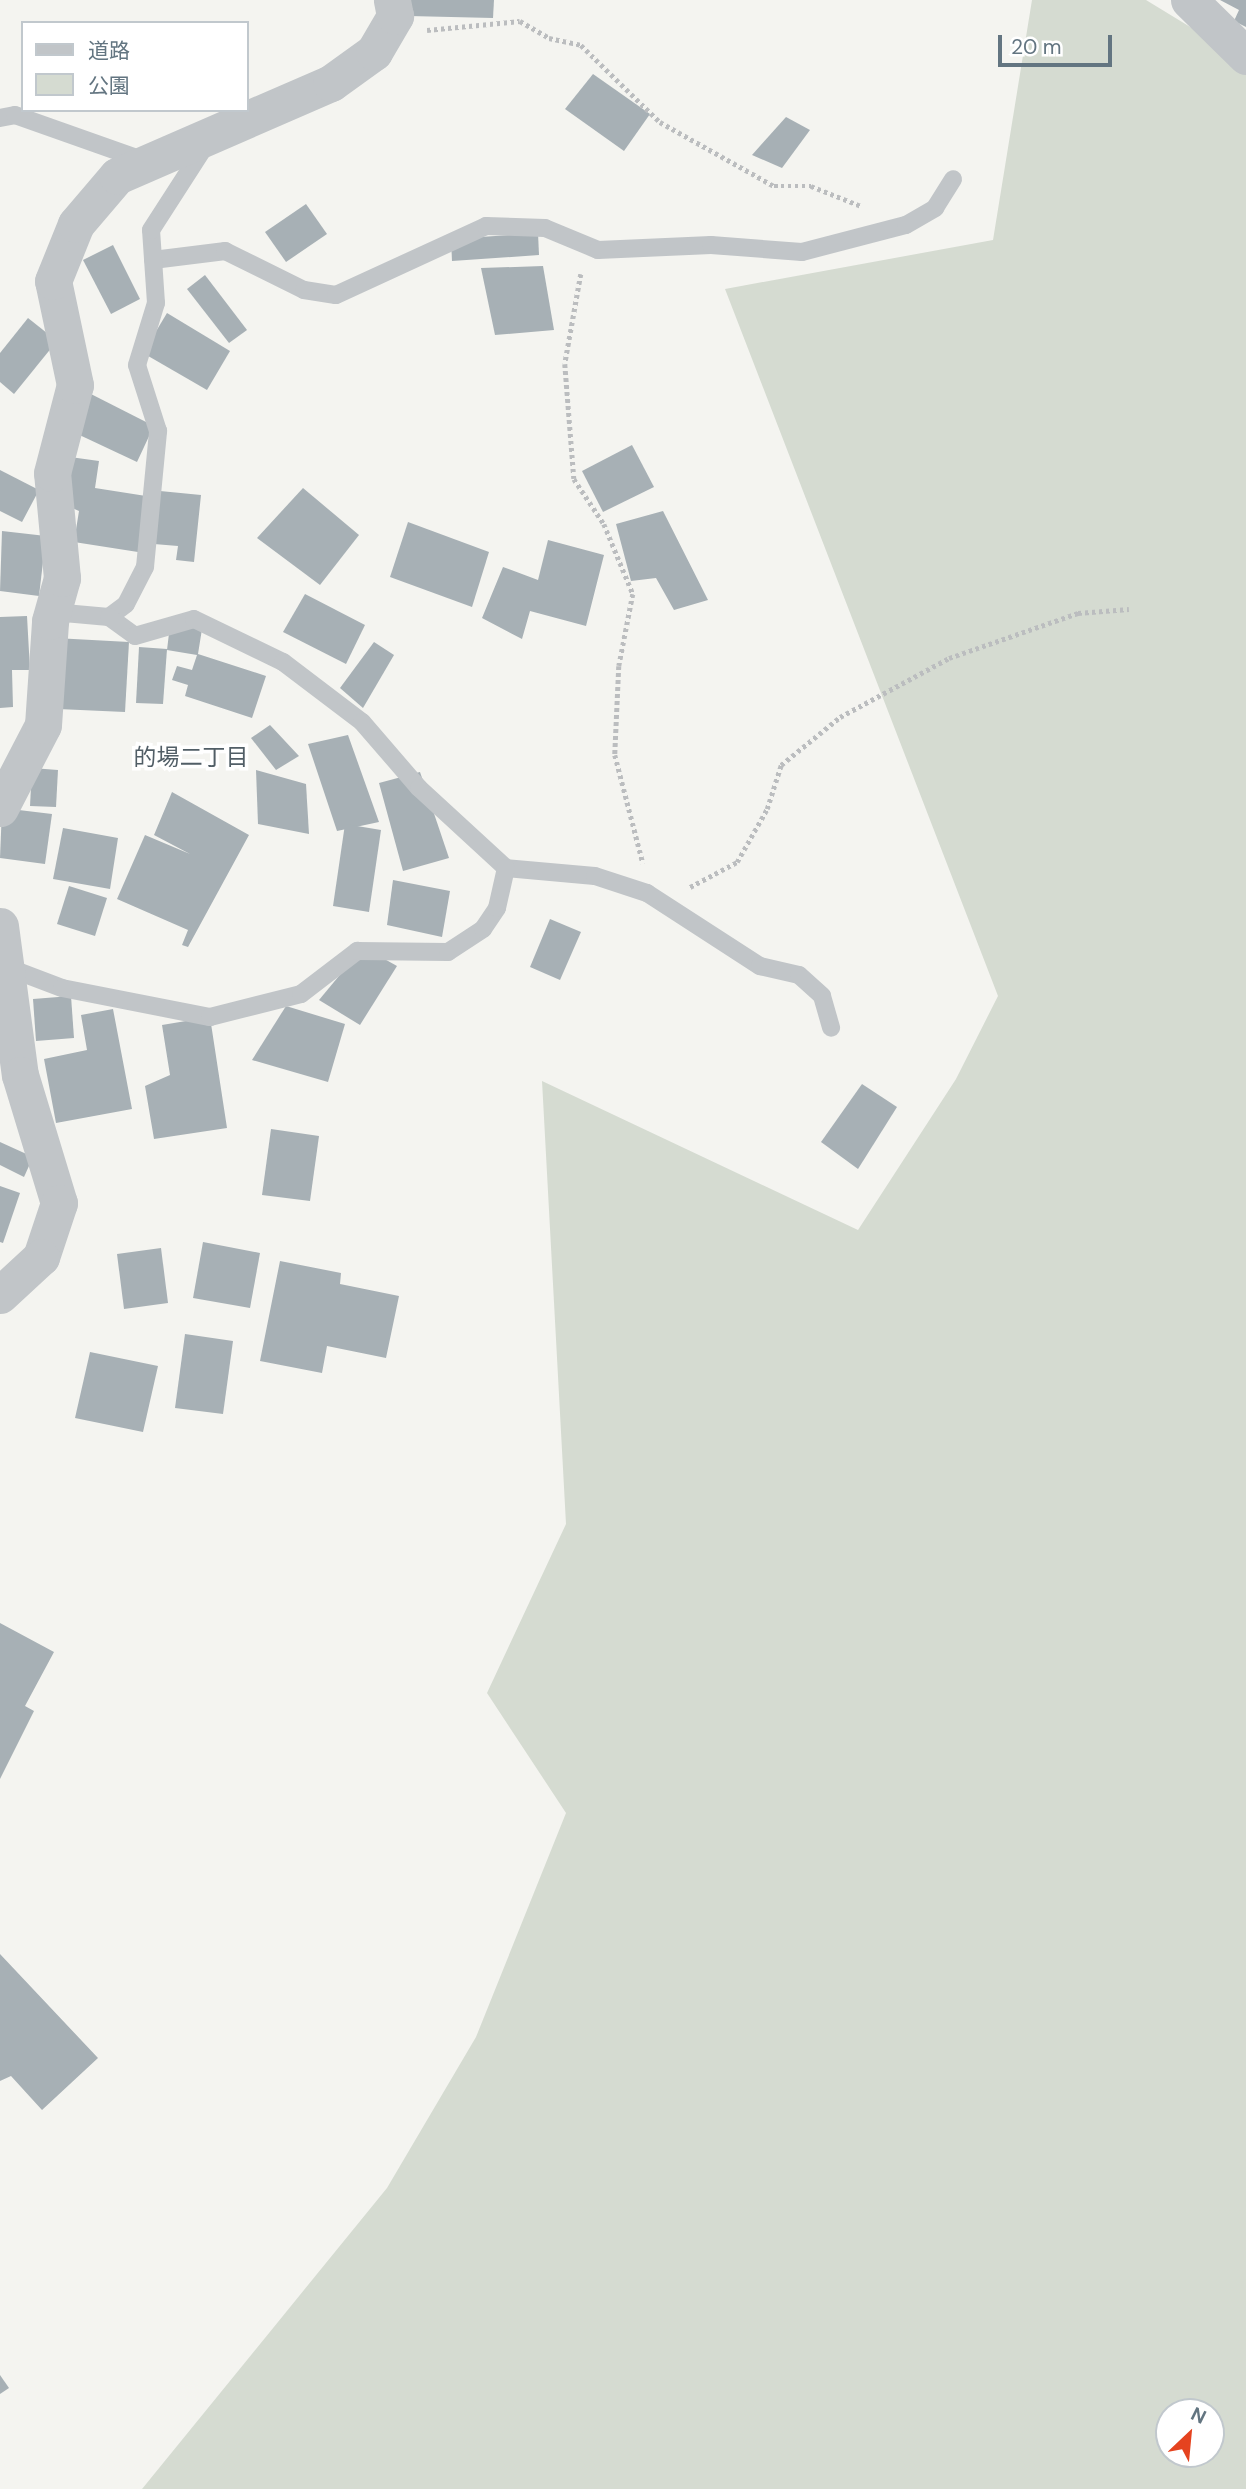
<!DOCTYPE html>
<html>
<head>
<meta charset="utf-8">
<style>
	body { margin:0 }
	#map { position:relative; width:1246px; height:2489px; overflow:hidden; background:#f4f4f0; font-family:"DM Sans","Noto Sans JP",sans-serif }
	div>[style] { position:absolute }
	[style*='--x'] { left:calc(var(--x)*1px); top:calc(var(--y)*1px); width:calc(var(--w)*1px); rotate:calc(var(--a)*1deg) }
	.green>* { inset:0; background:#d5dbd1 }
	.building>* { inset:0; background:#a7b0b5 }
	.path>* { height:4.5px; margin-top:-2.25px; transform-origin:0; background:repeating-linear-gradient(90deg,#bbbdbf 0 3.5px,transparent 0 7px) }
	.service>* { height:18px; margin:-9px; padding:0 9px; transform-origin:9px; border-radius:9px; background:#c1c5c8 }
	.minor>* { height:37px; margin:-18.5px; padding:0 18.5px; transform-origin:18.5px; border-radius:18.5px; background:#c1c5c8 }
	span { translate:-50% -50%; white-space:nowrap; text-align:center; line-height:1.15; -webkit-text-stroke:7px #fff; paint-order:stroke }
	.neighbourhood-label { font-size:23px; color:#515e66 }
	.legend { position:absolute; left:21px; top:21px; width:228px; height:91px; box-sizing:border-box; background:#fff; border:2px solid #c1c8cd; margin:0; padding:9px 12px; list-style:none; font-size:21px; color:#637581 }
	.legend li { display:flex; align-items:center; gap:14px; height:35px }
	.legend b { width:35px; border:2px solid #c1c8cd }
	.north { position:absolute; left:1155px; top:2398px; width:70px; height:70px; box-sizing:border-box; background:#fff; border:2px solid #c1c8cd; border-radius:50%; rotate:26deg; font-size:19px; font-weight:700; line-height:28px; text-align:center; color:#637581 }
	.north::after { content:''; display:block; margin:auto; width:24px; height:32px; background:#e5431f; clip-path:polygon(50% 0,100% 100%,50% 72%,0 100%) }
	.scale { position:absolute; left:998px; top:35px; width:114px; height:32px; box-sizing:border-box; border:4px solid #637581; border-top:0; padding-left:9px; font-size:21px; line-height:24px; white-space:nowrap; color:#637581; -webkit-text-stroke:5px #fff; paint-order:stroke }
</style>
</head>
<body>
<div id="map">
	<div class="green">
		<div style="clip-path:polygon(evenodd,1032px 0,1146px 0,1246px 61px,1246px 2489px,142px 2489px,387px 2188px,476px 2037px,566px 1813px,487px 1693px,566px 1524px,542px 1081px,858px 1230px,956px 1079px,998px 996px,725px 289px,993px 240px,1032px 0,1169px 2412px,1211px 2412px,1211px 2454px,1169px 2454px,1169px 2412px)"></div>
	</div>
	<div class="building">
		<div style="clip-path:polygon(410px 0,494px 0,493px 18px,409px 16px)"></div>
		<div style="clip-path:polygon(1220px 0,1246px 0,1246px 27px,1234px 21px,1239px 10px)"></div>
		<div style="clip-path:polygon(593px 74px,650px 114px,624px 151px,565px 109px)"></div>
		<div style="clip-path:polygon(786px 117px,810px 130px,782px 168px,752px 155px)"></div>
		<div style="clip-path:polygon(306px 204px,327px 234px,286px 262px,265px 232px)"></div>
		<div style="clip-path:polygon(538px 233px,539px 255px,452px 261px,451px 239px)"></div>
		<div style="clip-path:polygon(113px 245px,140px 299px,111px 314px,83px 260px)"></div>
		<div style="clip-path:polygon(543px 266px,554px 330px,495px 335px,481px 268px)"></div>
		<div style="clip-path:polygon(205px 275px,247px 330px,229px 343px,187px 289px)"></div>
		<div style="clip-path:polygon(167px 313px,230px 351px,207px 390px,143px 353px)"></div>
		<div style="clip-path:polygon(28px 318px,57px 341px,14px 394px,0 382px,0 353px)"></div>
		<div style="clip-path:polygon(87px 392px,148px 423px,151px 432px,137px 462px,71px 431px)"></div>
		<div style="clip-path:polygon(632px 445px,654px 487px,603px 512px,582px 471px)"></div>
		<div style="clip-path:polygon(70px 457px,99px 461px,95px 488px,146px 496px,138px 552px,74px 542px,79px 511px,63px 504px)"></div>
		<div style="clip-path:polygon(0 470px,39px 490px,22px 522px,0 511px)"></div>
		<div style="clip-path:polygon(303px 488px,359px 535px,320px 585px,257px 538px)"></div>
		<div style="clip-path:polygon(160px 491px,201px 495px,194px 562px,176px 560px,178px 546px,154px 544px)"></div>
		<div style="clip-path:polygon(663px 511px,708px 600px,674px 610px,656px 578px,631px 581px,616px 524px)"></div>
		<div style="clip-path:polygon(408px 522px,489px 552px,472px 607px,390px 577px)"></div>
		<div style="clip-path:polygon(2px 531px,46px 536px,39px 596px,0 591px)"></div>
		<div style="clip-path:polygon(548px 540px,604px 555px,586px 626px,530px 611px,522px 639px,482px 618px,503px 567px,538px 580px)"></div>
		<div style="clip-path:polygon(305px 594px,365px 625px,346px 664px,283px 632px)"></div>
		<div style="clip-path:polygon(27px 616px,30px 670px,12px 670px,13px 707px,0 708px,0 617px)"></div>
		<div style="clip-path:polygon(170px 625px,202px 629px,198px 654px,266px 676px,252px 718px,185px 696px,188px 685px,172px 680px,177px 666px,192px 670px,197px 655px,167px 650px)"></div>
		<div style="clip-path:polygon(55px 638px,129px 642px,125px 712px,58px 709px)"></div>
		<div style="clip-path:polygon(374px 642px,394px 655px,363px 708px,340px 688px)"></div>
		<div style="clip-path:polygon(139px 647px,167px 649px,163px 704px,136px 703px)"></div>
		<div style="clip-path:polygon(270px 725px,299px 756px,276px 770px,251px 738px)"></div>
		<div style="clip-path:polygon(348px 735px,379px 822px,337px 831px,308px 744px)"></div>
		<div style="clip-path:polygon(32px 768px,58px 770px,56px 807px,30px 806px)"></div>
		<div style="clip-path:polygon(256px 770px,306px 784px,309px 834px,258px 824px)"></div>
		<div style="clip-path:polygon(420px 772px,449px 858px,403px 871px,379px 783px)"></div>
		<div style="clip-path:polygon(172px 792px,249px 835px,188px 947px,182px 945px,188px 930px,117px 899px,145px 835px,190px 854px,154px 835px)"></div>
		<div style="clip-path:polygon(2px 808px,52px 814px,45px 864px,0 858px)"></div>
		<div style="clip-path:polygon(345px 824px,381px 830px,369px 912px,333px 906px)"></div>
		<div style="clip-path:polygon(63px 828px,118px 838px,110px 889px,53px 879px)"></div>
		<div style="clip-path:polygon(393px 880px,450px 891px,442px 937px,387px 925px)"></div>
		<div style="clip-path:polygon(69px 886px,107px 898px,95px 936px,57px 924px)"></div>
		<div style="clip-path:polygon(550px 919px,581px 932px,560px 980px,530px 967px)"></div>
		<div style="clip-path:polygon(363px 947px,397px 966px,360px 1025px,319px 1000px)"></div>
		<div style="clip-path:polygon(71px 996px,74px 1038px,36px 1041px,33px 999px)"></div>
		<div style="clip-path:polygon(286px 1006px,345px 1024px,328px 1082px,252px 1060px)"></div>
		<div style="clip-path:polygon(113px 1009px,132px 1109px,56px 1123px,44px 1059px,87px 1050px,81px 1015px)"></div>
		<div style="clip-path:polygon(210px 1017px,227px 1128px,154px 1139px,145px 1086px,170px 1075px,162px 1025px)"></div>
		<div style="clip-path:polygon(862px 1084px,897px 1107px,858px 1169px,821px 1142px)"></div>
		<div style="clip-path:polygon(271px 1129px,319px 1136px,310px 1201px,262px 1195px)"></div>
		<div style="clip-path:polygon(0 1142px,33px 1157px,24px 1177px,0 1165px)"></div>
		<div style="clip-path:polygon(0 1186px,20px 1193px,3px 1243px,0 1242px)"></div>
		<div style="clip-path:polygon(203px 1242px,260px 1253px,250px 1308px,193px 1298px)"></div>
		<div style="clip-path:polygon(161px 1248px,168px 1303px,124px 1309px,117px 1254px)"></div>
		<div style="clip-path:polygon(280px 1261px,341px 1273px,340px 1284px,399px 1296px,386px 1358px,327px 1346px,322px 1373px,260px 1361px)"></div>
		<div style="clip-path:polygon(185px 1334px,233px 1341px,223px 1414px,175px 1408px)"></div>
		<div style="clip-path:polygon(90px 1352px,158px 1366px,143px 1432px,75px 1418px)"></div>
		<div style="clip-path:polygon(0 1623px,54px 1652px,25px 1706px,34px 1711px,0 1779px)"></div>
		<div style="clip-path:polygon(0 1954px,98px 2058px,42px 2110px,11px 2076px,0 2081px)"></div>
		<div style="clip-path:polygon(0 2375px,9px 2388px,0 2394px)"></div>
	</div>
	<div class="path">
		<div style="--x:427;--y:30;--w:93;--a:-5.5"></div>
		<div style="--x:520;--y:21;--w:34;--a:30"></div>
		<div style="--x:549;--y:38;--w:33;--a:12"></div>
		<div style="--x:581;--y:45;--w:110;--a:44.3"></div>
		<div style="--x:660;--y:122;--w:131;--a:29.3"></div>
		<div style="--x:774;--y:186;--w:37;--a:0"></div>
		<div style="--x:811;--y:186;--w:54;--a:21.8"></div>
		<div style="--x:581;--y:274;--w:91;--a:100.1"></div>
		<div style="--x:565;--y:364;--w:115;--a:85.5"></div>
		<div style="--x:574;--y:479;--w:54;--a:56.3"></div>
		<div style="--x:604;--y:524;--w:76;--a:67.5"></div>
		<div style="--x:633;--y:594;--w:73;--a:101"></div>
		<div style="--x:619;--y:666;--w:89;--a:92.6"></div>
		<div style="--x:615;--y:755;--w:112;--a:75.5"></div>
		<div style="--x:690;--y:887;--w:53;--a:-28"></div>
		<div style="--x:737;--y:862;--w:61;--a:-60.5"></div>
		<div style="--x:767;--y:809;--w:46;--a:-72.3"></div>
		<div style="--x:781;--y:765;--w:76;--a:-39.1"></div>
		<div style="--x:840;--y:717;--w:124;--a:-28.4"></div>
		<div style="--x:949;--y:658;--w:137;--a:-19.2"></div>
		<div style="--x:1078;--y:613;--w:51;--a:-4.5"></div>
	</div>
	<div class="service">
		<div style="--x:0;--y:118;--w:15;--a:-11"></div>
		<div style="--x:15;--y:115;--w:132;--a:19.5"></div>
		<div style="--x:153;--y:260;--w:73;--a:-7.1"></div>
		<div style="--x:225;--y:251;--w:88;--a:26.3"></div>
		<div style="--x:304;--y:290;--w:32;--a:9"></div>
		<div style="--x:336;--y:295;--w:165;--a:-24.7"></div>
		<div style="--x:486;--y:226;--w:59;--a:1.9"></div>
		<div style="--x:545;--y:228;--w:57;--a:22.5"></div>
		<div style="--x:598;--y:250;--w:113;--a:-2.5"></div>
		<div style="--x:711;--y:245;--w:91;--a:4.4"></div>
		<div style="--x:802;--y:252;--w:107;--a:-14.6"></div>
		<div style="--x:906;--y:225;--w:34;--a:-30"></div>
		<div style="--x:935;--y:208;--w:34;--a:-58"></div>
		<div style="--x:53;--y:612;--w:56;--a:5.1"></div>
		<div style="--x:109;--y:617;--w:21;--a:-37"></div>
		<div style="--x:126;--y:604;--w:42;--a:-62.8"></div>
		<div style="--x:145;--y:567;--w:137;--a:-84.5"></div>
		<div style="--x:158;--y:431;--w:69;--a:-107.7"></div>
		<div style="--x:137;--y:365;--w:65;--a:-73"></div>
		<div style="--x:156;--y:303;--w:73;--a:-93.9"></div>
		<div style="--x:151;--y:230;--w:103;--a:-57.2"></div>
		<div style="--x:109;--y:617;--w:32;--a:36"></div>
		<div style="--x:135;--y:636;--w:61;--a:-16.1"></div>
		<div style="--x:194;--y:619;--w:99;--a:25.8"></div>
		<div style="--x:283;--y:662;--w:99;--a:37.2"></div>
		<div style="--x:362;--y:722;--w:87;--a:49.2"></div>
		<div style="--x:419;--y:788;--w:118;--a:42.6"></div>
		<div style="--x:506;--y:868;--w:89;--a:5.1"></div>
		<div style="--x:595;--y:876;--w:55;--a:18.1"></div>
		<div style="--x:647;--y:893;--w:135;--a:32.9"></div>
		<div style="--x:760;--y:966;--w:40;--a:13"></div>
		<div style="--x:799;--y:975;--w:31;--a:42"></div>
		<div style="--x:822;--y:996;--w:33;--a:74"></div>
		<div style="--x:4;--y:966;--w:62;--a:20.8"></div>
		<div style="--x:62;--y:988;--w:151;--a:11.1"></div>
		<div style="--x:210;--y:1017;--w:94;--a:-14.2"></div>
		<div style="--x:301;--y:994;--w:71;--a:-37.5"></div>
		<div style="--x:357;--y:951;--w:91;--a:0.6"></div>
		<div style="--x:448;--y:952;--w:42;--a:-33.3"></div>
		<div style="--x:483;--y:929;--w:25;--a:-56"></div>
		<div style="--x:497;--y:908;--w:41;--a:-77.3"></div>
	</div>
	<div class="minor">
		<div style="--x:1189;--y:0;--w:80;--a:44.5"></div>
		<div style="--x:0;--y:808;--w:93;--a:-62.6"></div>
		<div style="--x:43;--y:725;--w:104;--a:-86.1"></div>
		<div style="--x:50;--y:621;--w:45;--a:-74.4"></div>
		<div style="--x:62;--y:578;--w:105;--a:-95.4"></div>
		<div style="--x:52;--y:473;--w:91;--a:-75.4"></div>
		<div style="--x:75;--y:385;--w:106;--a:-101.9"></div>
		<div style="--x:53;--y:281;--w:61;--a:-68"></div>
		<div style="--x:76;--y:224;--w:63;--a:-49.5"></div>
		<div style="--x:117;--y:176;--w:233;--a:-23.5"></div>
		<div style="--x:331;--y:83;--w:53;--a:-35.8"></div>
		<div style="--x:374;--y:52;--w:42;--a:-59.7"></div>
		<div style="--x:395;--y:16;--w:16;--a:-101"></div>
		<div style="--x:0;--y:926;--w:150;--a:82.4"></div>
		<div style="--x:20;--y:1075;--w:134;--a:73.1"></div>
		<div style="--x:59;--y:1203;--w:57;--a:108.4"></div>
		<div style="--x:41;--y:1257;--w:56;--a:137.2"></div>
	</div>
	<div class="neighbourhood-label">
		<span style="left:191px;top:757px">的場二丁目</span>
	</div>
	<ul class="legend">
	<li><b style="height:9px;background:#c1c5c8"></b>道路</li>
	<li><b style="height:19px;background:#d5dbd1"></b>公園</li>
	</ul>
	<div class="north">N</div>
	<div class="scale">20 m</div>
</div>
</body>
</html>
